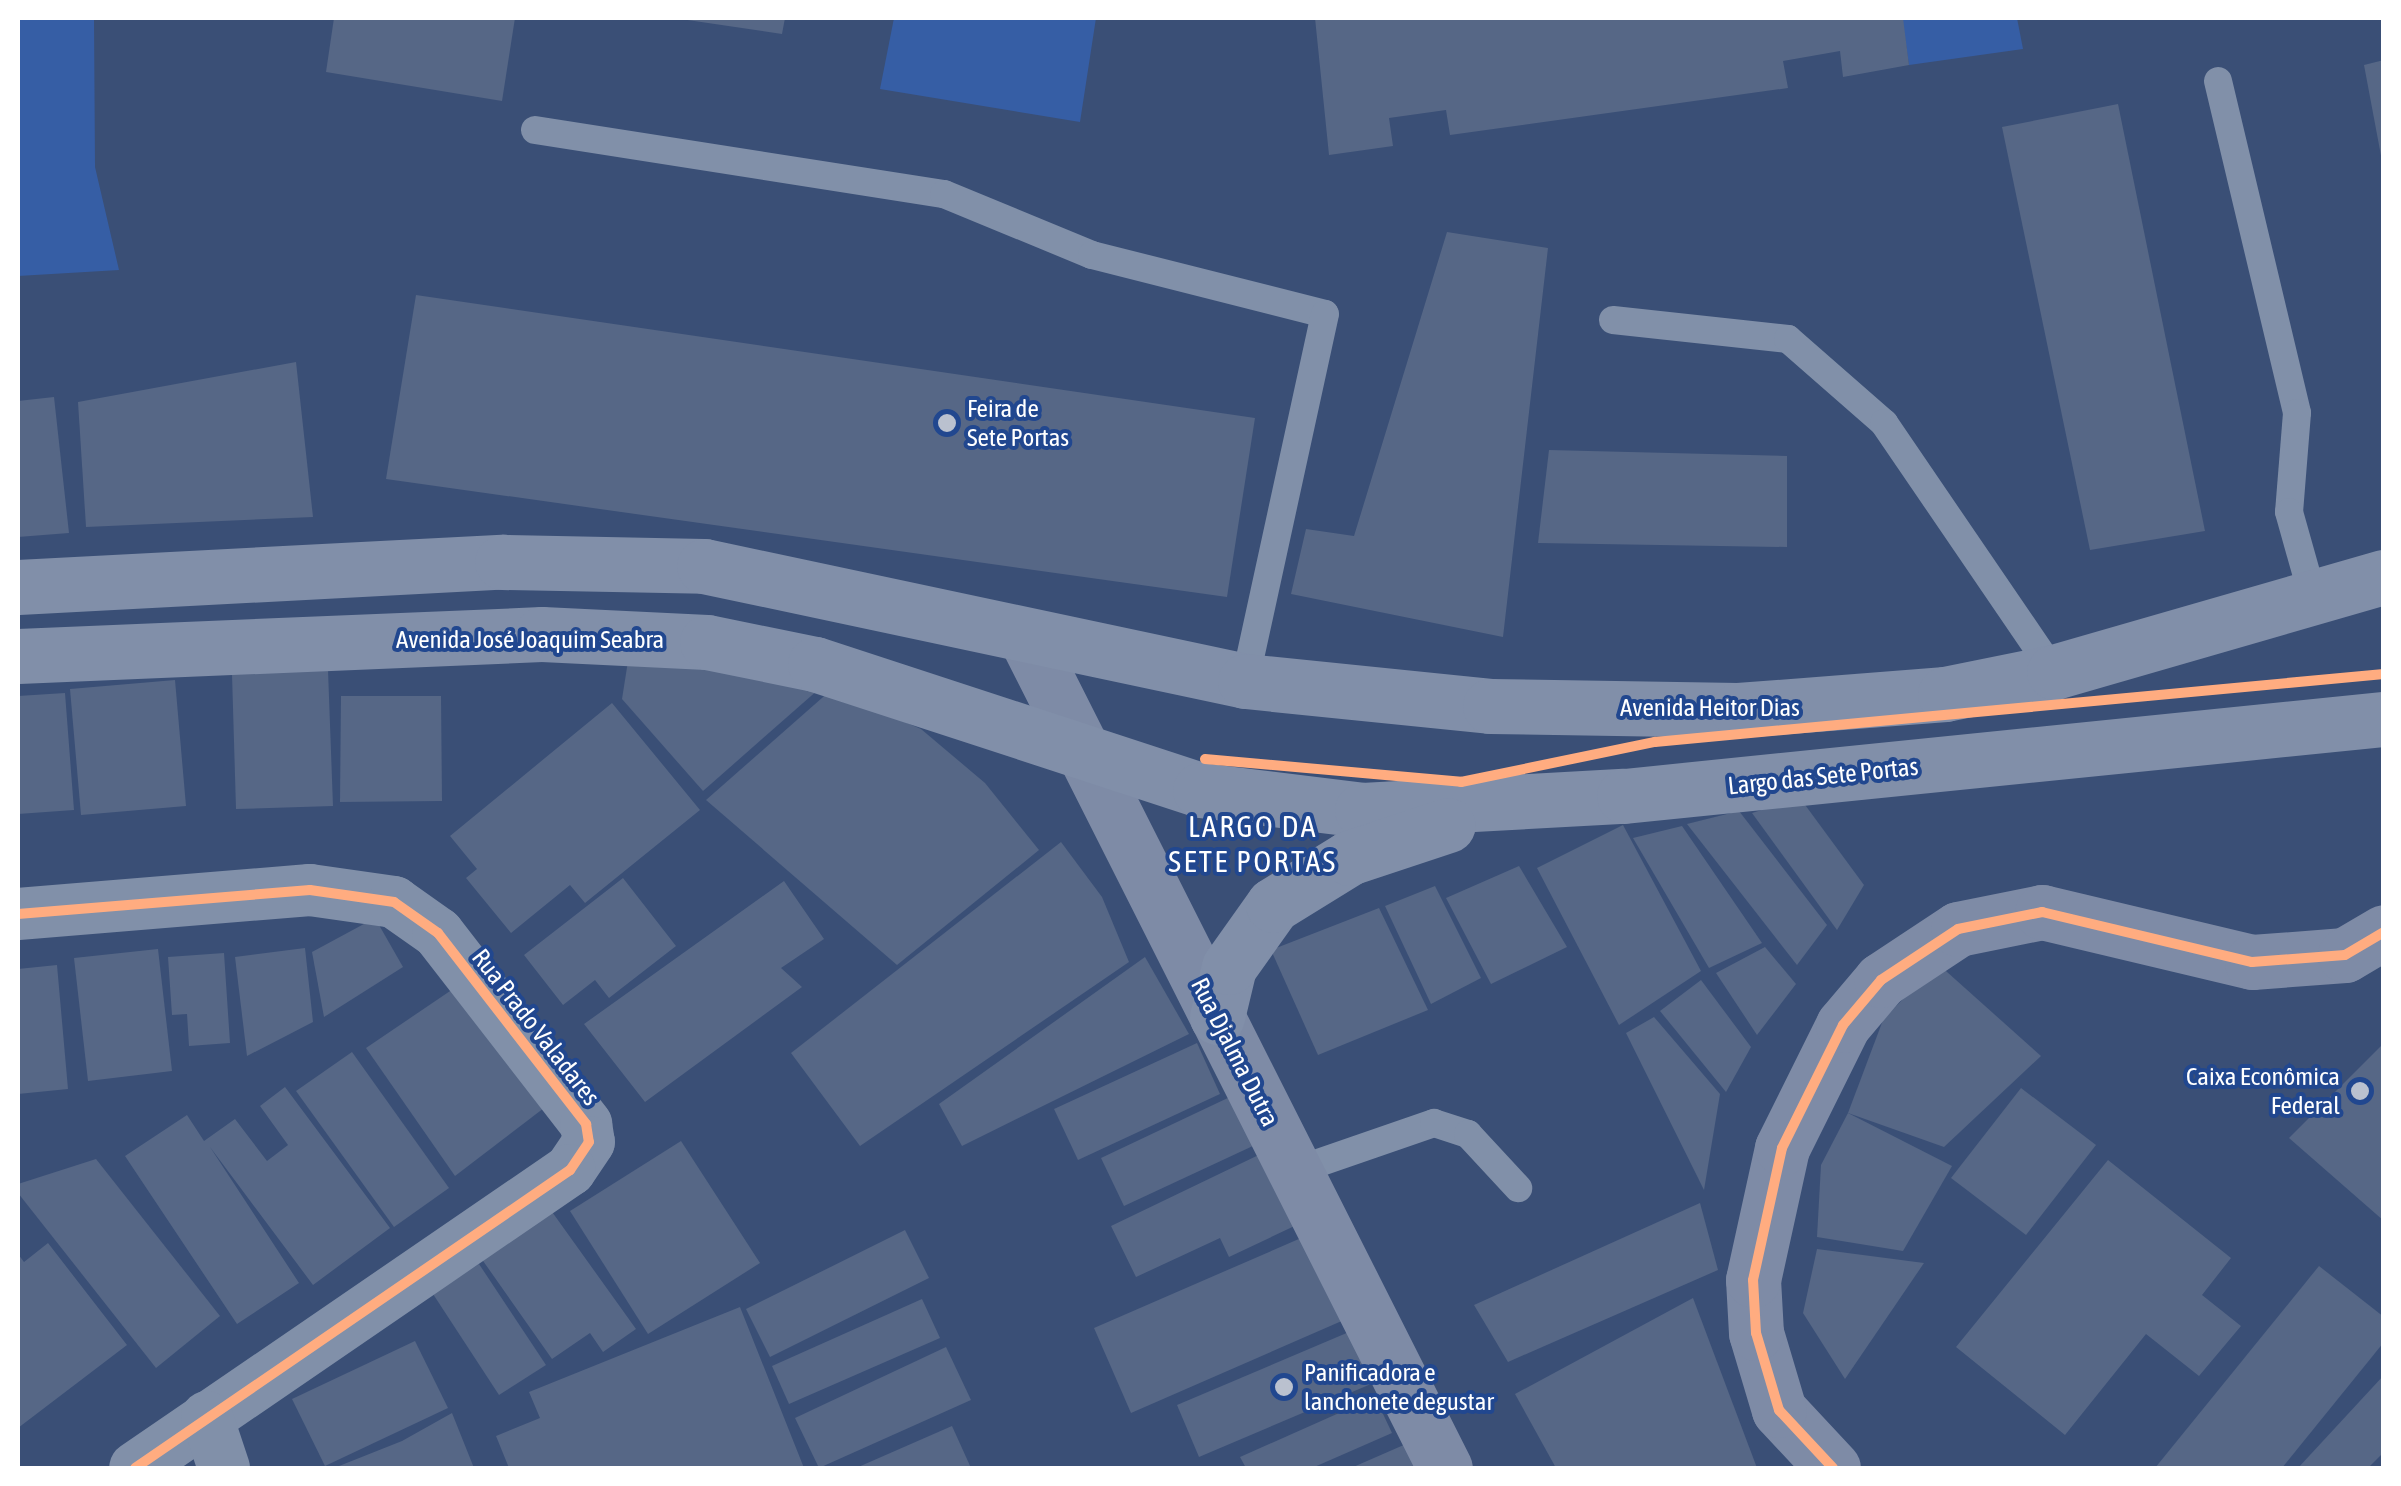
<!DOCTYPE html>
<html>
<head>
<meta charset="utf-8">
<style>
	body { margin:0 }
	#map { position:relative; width:2401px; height:1486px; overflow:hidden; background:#3a4f76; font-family:"Asap Condensed",sans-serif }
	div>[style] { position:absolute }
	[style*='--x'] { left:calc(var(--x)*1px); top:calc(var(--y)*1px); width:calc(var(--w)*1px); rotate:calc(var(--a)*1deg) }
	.green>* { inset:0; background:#365ea5 }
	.building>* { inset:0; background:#566786 }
	.lane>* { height:28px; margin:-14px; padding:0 14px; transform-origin:14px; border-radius:14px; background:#8190a9 }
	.street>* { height:52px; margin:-26px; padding:0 26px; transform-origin:26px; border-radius:26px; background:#8190a9 }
	.secondary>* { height:55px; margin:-27.5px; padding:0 27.5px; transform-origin:27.5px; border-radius:27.5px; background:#7e8ba6 }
	.primary>* { height:55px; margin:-27.5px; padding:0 27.5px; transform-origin:27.5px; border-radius:27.5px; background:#818fa9 }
	.cycleway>* { height:10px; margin:-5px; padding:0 5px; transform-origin:5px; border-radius:5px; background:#ffac80 }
	.dots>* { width:28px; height:28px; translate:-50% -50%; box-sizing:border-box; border:5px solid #21478f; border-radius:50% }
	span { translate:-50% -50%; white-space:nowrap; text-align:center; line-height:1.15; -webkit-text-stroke:8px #21478f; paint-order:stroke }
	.poi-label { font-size:25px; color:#fff }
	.left { translate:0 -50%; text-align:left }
	.right { translate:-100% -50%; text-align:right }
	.street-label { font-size:25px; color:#fff }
	.quarter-label { font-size:30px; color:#fff; letter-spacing:2.5px }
	.frame { position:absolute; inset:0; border:20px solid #fff; pointer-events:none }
</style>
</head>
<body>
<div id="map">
	<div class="green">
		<div style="clip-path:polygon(18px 18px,94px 18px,95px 167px,119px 270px,18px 276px)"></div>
		<div style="clip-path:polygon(894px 18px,1096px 18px,1080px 122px,880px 89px)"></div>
		<div style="clip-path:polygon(1902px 18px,2017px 18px,2023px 49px,1909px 65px)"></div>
	</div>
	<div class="building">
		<div style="clip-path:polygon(334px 18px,515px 18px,502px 101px,326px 72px)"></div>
		<div style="clip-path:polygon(674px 18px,785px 18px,782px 34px)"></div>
		<div style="clip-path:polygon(1315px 18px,1903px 18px,1909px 65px,1843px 77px,1840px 51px,1783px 61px,1788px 88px,1450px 135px,1446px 110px,1389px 118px,1393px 146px,1329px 155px)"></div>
		<div style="clip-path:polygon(2384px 60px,2384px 160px,2382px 161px,2364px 65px)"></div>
		<div style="clip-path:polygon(2118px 104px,2205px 531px,2090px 550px,2002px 127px)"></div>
		<div style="clip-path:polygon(1447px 232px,1548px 248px,1503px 637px,1291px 594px,1306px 529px,1354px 536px)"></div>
		<div style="clip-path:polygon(416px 295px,1255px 418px,1227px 597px,386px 479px)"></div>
		<div style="clip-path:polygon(296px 362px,313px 517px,86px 527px,78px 402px)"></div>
		<div style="clip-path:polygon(54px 397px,69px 533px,18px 537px,18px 401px)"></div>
		<div style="clip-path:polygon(1549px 450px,1787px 456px,1787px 547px,1538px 543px)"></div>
		<div style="clip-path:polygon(631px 642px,819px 689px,703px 791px,622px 699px)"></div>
		<div style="clip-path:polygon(328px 670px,333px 806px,236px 809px,232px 674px)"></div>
		<div style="clip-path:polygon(175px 680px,186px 806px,81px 815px,70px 689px)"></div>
		<div style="clip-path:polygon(831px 690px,921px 729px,985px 783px,1039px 850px,897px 965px,706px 800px)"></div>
		<div style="clip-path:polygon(65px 693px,74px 810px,18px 814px,18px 696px)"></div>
		<div style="clip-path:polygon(341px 696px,441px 696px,442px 801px,340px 802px)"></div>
		<div style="clip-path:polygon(612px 703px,700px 810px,585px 903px,570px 885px,511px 933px,466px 878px,477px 869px,450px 836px)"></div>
		<div style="clip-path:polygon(1800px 798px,1864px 885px,1837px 930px,1752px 813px)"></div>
		<div style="clip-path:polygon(1739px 811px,1827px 925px,1797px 965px,1687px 824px)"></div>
		<div style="clip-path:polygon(1623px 825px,1701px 971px,1619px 1025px,1537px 868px)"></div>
		<div style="clip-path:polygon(1682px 826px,1762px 943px,1709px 968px,1633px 838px)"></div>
		<div style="clip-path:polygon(1061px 842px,1102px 897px,1129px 962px,860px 1146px,791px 1053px)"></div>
		<div style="clip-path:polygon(1519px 866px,1567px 947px,1491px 984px,1446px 898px)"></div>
		<div style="clip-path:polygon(623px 878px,676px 946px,609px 998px,595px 980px,563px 1005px,524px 955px)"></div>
		<div style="clip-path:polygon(784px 881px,824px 939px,781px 968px,802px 987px,645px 1102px,584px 1024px)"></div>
		<div style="clip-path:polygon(1435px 886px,1481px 978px,1431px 1004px,1385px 906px)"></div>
		<div style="clip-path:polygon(1379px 908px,1428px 1010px,1318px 1055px,1271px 950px)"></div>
		<div style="clip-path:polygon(375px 918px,403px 967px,324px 1017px,312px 952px)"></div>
		<div style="clip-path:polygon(1765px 947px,1796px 984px,1757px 1035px,1716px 973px)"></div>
		<div style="clip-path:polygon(305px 948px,313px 1022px,247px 1056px,235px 957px)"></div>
		<div style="clip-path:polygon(158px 949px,172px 1071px,88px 1081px,74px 958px)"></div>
		<div style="clip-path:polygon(224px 953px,230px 1043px,189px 1046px,187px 1014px,172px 1015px,168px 957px)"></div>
		<div style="clip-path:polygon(1145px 957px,1189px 1034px,962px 1146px,939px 1104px)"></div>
		<div style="clip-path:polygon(1937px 963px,2041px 1056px,1944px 1147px,1848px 1113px,1883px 1020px)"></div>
		<div style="clip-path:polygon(57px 965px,68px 1089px,18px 1094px,18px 969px)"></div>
		<div style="clip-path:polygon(1701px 980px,1751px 1047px,1726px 1092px,1660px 1011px)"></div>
		<div style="clip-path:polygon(456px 987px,544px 1108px,455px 1176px,366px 1048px)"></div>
		<div style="clip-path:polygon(1654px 1017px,1720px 1094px,1704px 1190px,1626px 1033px)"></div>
		<div style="clip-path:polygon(1197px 1043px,1220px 1094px,1078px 1160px,1054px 1109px)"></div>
		<div style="clip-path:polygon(2384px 1043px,2384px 1221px,2289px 1138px)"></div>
		<div style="clip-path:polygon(352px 1052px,449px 1188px,394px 1227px,296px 1091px)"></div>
		<div style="clip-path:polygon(285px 1087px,390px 1228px,313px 1285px,210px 1147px,299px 1283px,237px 1324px,125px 1156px,187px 1115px,204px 1141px,235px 1119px,267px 1161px,288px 1145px,260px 1106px)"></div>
		<div style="clip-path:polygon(2021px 1088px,2096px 1145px,2026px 1235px,1951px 1178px)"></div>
		<div style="clip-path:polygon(1232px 1096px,1255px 1145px,1124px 1206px,1101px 1158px)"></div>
		<div style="clip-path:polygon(1848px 1113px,1952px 1166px,1903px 1251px,1817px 1237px,1821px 1165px)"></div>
		<div style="clip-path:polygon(681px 1141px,760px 1263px,648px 1334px,570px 1211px)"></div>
		<div style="clip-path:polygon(1269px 1150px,1303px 1222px,1229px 1257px,1220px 1238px,1136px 1277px,1111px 1226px)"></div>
		<div style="clip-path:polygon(96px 1159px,220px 1316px,156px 1368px,18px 1193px,18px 1184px)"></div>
		<div style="clip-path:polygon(2108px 1160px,2231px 1258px,2202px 1295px,2241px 1326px,2199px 1376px,2146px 1334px,2065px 1435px,1956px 1347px)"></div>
		<div style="clip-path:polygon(1700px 1203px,1718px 1270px,1508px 1362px,1474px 1305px)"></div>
		<div style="clip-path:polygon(550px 1209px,636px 1329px,603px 1352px,590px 1333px,552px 1359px,481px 1258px)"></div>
		<div style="clip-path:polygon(905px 1230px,929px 1278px,770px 1357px,746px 1309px)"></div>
		<div style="clip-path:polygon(1308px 1235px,1344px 1320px,1131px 1413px,1094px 1328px)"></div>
		<div style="clip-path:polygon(48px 1243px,127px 1345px,18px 1428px,18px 1254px,24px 1262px)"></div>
		<div style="clip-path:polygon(1817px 1249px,1924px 1263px,1845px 1379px,1803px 1313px)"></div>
		<div style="clip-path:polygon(479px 1264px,546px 1365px,499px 1395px,433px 1294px)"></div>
		<div style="clip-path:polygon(2319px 1266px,2384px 1317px,2384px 1342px,2282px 1468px,2155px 1468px)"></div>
		<div style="clip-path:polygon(1693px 1298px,1757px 1468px,1556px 1468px,1515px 1394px)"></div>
		<div style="clip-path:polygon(922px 1299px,940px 1338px,789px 1404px,772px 1366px)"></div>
		<div style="clip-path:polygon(740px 1307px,804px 1468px,509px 1468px,496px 1436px,540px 1418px,529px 1392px)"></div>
		<div style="clip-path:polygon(1349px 1332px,1371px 1384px,1199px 1457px,1177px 1405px)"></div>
		<div style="clip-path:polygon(415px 1341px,448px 1408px,325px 1466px,292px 1399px)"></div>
		<div style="clip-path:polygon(946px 1347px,971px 1400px,819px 1468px,795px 1418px)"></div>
		<div style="clip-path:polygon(2384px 1375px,2384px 1452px,2368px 1468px,2298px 1468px)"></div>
		<div style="clip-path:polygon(1375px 1397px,1392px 1433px,1312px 1468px,1246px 1468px,1240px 1457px)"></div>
		<div style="clip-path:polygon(452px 1413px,474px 1468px,334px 1468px,402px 1441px)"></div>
		<div style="clip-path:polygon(952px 1426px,971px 1468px,856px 1468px)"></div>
		<div style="clip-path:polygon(1406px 1444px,1417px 1468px,1351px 1468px)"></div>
	</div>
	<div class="lane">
		<div style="--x:2218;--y:81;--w:341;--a:76.6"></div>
		<div style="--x:2297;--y:413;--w:99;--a:94.6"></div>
		<div style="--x:2289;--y:512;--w:92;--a:74.3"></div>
		<div style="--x:535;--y:130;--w:414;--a:8.9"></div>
		<div style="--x:944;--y:194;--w:160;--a:22.4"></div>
		<div style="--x:1092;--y:255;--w:240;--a:14.2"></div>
		<div style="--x:1325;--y:314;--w:376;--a:102.3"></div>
		<div style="--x:1613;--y:320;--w:176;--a:6.2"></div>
		<div style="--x:1788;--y:339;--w:128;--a:41.2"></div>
		<div style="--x:1884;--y:423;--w:301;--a:55.7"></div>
		<div style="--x:1295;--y:1171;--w:147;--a:-19.1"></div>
		<div style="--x:1434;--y:1123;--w:36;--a:18"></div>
		<div style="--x:1468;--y:1134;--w:74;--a:47.2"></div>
	</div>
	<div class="street">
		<div style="--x:18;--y:914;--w:293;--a:-4.7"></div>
		<div style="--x:310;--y:890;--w:85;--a:8.1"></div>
		<div style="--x:394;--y:902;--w:54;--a:35.2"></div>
		<div style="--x:438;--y:933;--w:242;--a:52.2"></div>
		<div style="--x:586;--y:1124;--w:18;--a:81"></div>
		<div style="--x:589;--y:1142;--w:34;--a:124"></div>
		<div style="--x:570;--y:1170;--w:527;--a:145.59"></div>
		<div style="--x:207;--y:1417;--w:54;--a:71.6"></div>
	</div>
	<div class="secondary">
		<div style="--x:1025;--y:636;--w:932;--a:63.22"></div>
		<div style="--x:1833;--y:1468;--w:79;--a:-133"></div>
		<div style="--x:1779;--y:1410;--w:80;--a:-106.6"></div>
		<div style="--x:1756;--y:1333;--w:53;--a:-93.2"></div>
		<div style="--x:1753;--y:1280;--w:135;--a:-77.6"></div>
		<div style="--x:1782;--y:1148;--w:137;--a:-63.6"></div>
		<div style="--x:1843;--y:1025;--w:59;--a:-49.8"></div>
		<div style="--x:1881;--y:980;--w:92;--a:-33.5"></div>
		<div style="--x:1958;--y:929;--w:86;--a:-11.4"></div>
		<div style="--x:2042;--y:912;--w:216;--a:13.4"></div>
		<div style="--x:2252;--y:962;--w:93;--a:-4.3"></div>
		<div style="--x:2345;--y:955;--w:45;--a:-30.5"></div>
	</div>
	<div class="primary">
		<div style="--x:18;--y:587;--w:485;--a:-3"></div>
		<div style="--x:502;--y:562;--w:202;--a:1.1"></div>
		<div style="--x:704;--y:566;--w:553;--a:12"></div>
		<div style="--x:1245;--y:681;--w:246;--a:5.8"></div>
		<div style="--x:1490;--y:706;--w:248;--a:0.9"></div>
		<div style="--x:1738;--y:710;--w:208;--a:-4.4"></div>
		<div style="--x:1945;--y:694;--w:111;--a:-11.4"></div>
		<div style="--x:2054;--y:672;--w:343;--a:-16.1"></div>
		<div style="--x:18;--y:656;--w:524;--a:-2.4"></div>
		<div style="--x:542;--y:634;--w:165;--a:2.8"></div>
		<div style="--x:707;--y:642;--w:110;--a:11.5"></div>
		<div style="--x:815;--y:664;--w:405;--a:18.1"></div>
		<div style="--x:1200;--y:790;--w:163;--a:7"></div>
		<div style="--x:1362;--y:810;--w:262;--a:-3.1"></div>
		<div style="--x:1624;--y:796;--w:764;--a:-5.79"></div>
		<div style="--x:1217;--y:1017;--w:51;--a:-76.5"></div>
		<div style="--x:1229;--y:967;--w:76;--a:-54.6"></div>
		<div style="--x:1273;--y:905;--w:89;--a:-31.7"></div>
		<div style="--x:1349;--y:858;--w:104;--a:-18.4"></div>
	</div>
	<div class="cycleway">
		<div style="--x:1205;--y:759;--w:257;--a:5.1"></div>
		<div style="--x:1461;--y:782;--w:198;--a:-11.7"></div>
		<div style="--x:1655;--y:742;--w:732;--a:-5.33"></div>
		<div style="--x:18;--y:914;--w:293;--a:-4.7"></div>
		<div style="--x:310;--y:890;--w:85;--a:8.1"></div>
		<div style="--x:394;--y:902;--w:54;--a:35.2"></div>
		<div style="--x:438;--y:933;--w:242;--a:52.2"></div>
		<div style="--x:586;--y:1124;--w:18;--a:81"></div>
		<div style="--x:589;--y:1142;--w:34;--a:124"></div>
		<div style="--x:570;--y:1170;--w:527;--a:145.59"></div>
		<div style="--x:1833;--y:1468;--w:79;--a:-133"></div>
		<div style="--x:1779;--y:1410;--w:80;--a:-106.6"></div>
		<div style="--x:1756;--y:1333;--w:53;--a:-93.2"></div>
		<div style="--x:1753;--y:1280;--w:135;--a:-77.6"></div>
		<div style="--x:1782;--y:1148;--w:137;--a:-63.6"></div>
		<div style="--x:1843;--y:1025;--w:59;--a:-49.8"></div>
		<div style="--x:1881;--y:980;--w:92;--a:-33.5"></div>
		<div style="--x:1958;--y:929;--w:86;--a:-11.4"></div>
		<div style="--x:2042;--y:912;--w:216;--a:13.4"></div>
		<div style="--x:2252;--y:962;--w:93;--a:-4.3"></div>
		<div style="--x:2345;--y:955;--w:45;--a:-30.5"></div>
	</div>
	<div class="dots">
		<div style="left:947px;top:423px;background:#bac1cf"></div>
		<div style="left:2360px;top:1091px;background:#bac1cf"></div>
		<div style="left:1284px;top:1387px;background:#bac1cf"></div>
	</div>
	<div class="poi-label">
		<span class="left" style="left:967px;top:423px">Feira de<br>Sete Portas</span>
		<span class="right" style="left:2340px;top:1091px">Caixa Econômica<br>Federal</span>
		<span class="left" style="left:1304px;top:1387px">Panificadora e<br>lanchonete degustar</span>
	</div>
	<div class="street-label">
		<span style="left:530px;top:639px">Avenida José Joaquim Seabra</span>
		<span style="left:1710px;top:707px">Avenida Heitor Dias</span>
		<span style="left:1823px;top:776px;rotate:-6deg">Largo das Sete Portas</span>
		<span style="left:536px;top:1027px;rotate:52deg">Rua Prado Valadares</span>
		<span style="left:1235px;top:1052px;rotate:63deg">Rua Djalma Dutra</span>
	</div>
	<div class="quarter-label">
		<span style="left:1253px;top:843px">LARGO DA<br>SETE PORTAS</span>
	</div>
	<div class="frame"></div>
</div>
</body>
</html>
